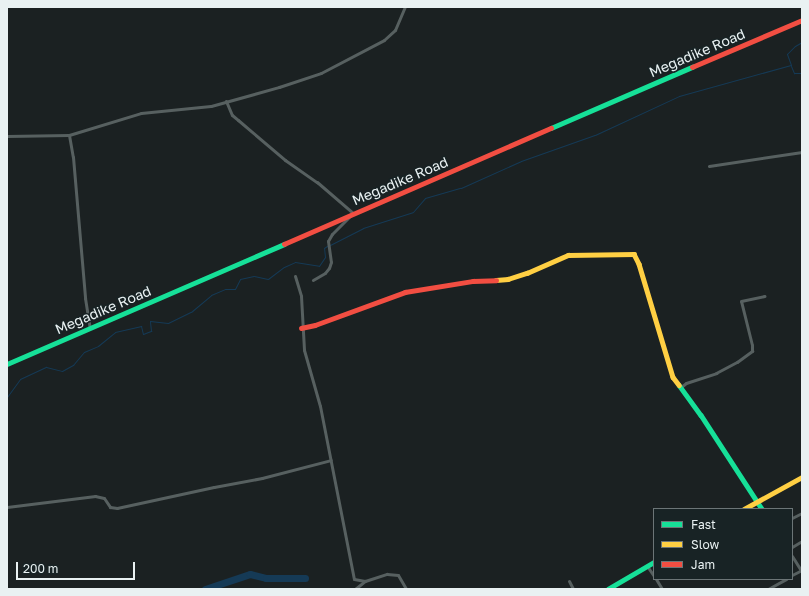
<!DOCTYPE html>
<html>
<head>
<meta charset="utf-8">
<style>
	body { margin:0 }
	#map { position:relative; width:809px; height:596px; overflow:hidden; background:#1b2122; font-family:"Golos Text",sans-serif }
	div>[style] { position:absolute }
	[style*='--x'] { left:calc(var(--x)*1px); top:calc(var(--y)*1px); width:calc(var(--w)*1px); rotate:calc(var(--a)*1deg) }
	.stream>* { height:1px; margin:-0.5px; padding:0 0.5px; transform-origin:0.5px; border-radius:0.5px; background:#153a56 }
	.river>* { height:7px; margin:-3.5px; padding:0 3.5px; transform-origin:3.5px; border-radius:3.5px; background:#153a56 }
	.street>* { height:3px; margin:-1.5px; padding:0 1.5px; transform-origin:1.5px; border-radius:1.5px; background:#576060 }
	.fast>* { height:4.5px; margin:-2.25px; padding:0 2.25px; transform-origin:2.25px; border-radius:2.25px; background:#16e098 }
	.slow>* { height:4.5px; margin:-2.25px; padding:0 2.25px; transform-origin:2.25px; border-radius:2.25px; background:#ffcf43 }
	.jam>* { height:4.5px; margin:-2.25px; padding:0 2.25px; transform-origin:2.25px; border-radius:2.25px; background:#f24e42 }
	span { translate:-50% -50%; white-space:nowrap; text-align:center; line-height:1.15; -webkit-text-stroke:3px #182325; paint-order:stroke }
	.street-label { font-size:14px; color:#e9f1f2 }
	.frame { position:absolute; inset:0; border:8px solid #e9f1f2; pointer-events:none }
	.legend { position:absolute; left:653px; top:508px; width:140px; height:72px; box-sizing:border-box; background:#182325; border:1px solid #6c7577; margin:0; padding:5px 7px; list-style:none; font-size:12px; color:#e9f1f2 }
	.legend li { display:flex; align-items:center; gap:8px; height:20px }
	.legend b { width:20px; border:1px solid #6c7577 }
	.scale { position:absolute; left:16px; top:562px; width:119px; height:18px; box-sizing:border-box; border:2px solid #e9f1f2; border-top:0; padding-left:5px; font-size:12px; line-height:14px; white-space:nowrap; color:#e9f1f2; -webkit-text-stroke:3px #182325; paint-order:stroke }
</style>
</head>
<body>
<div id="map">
	<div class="stream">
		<div style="--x:791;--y:66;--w:8;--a:67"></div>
		<div style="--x:794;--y:73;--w:8;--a:0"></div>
		<div style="--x:330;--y:245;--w:37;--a:-27"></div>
		<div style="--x:363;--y:228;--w:52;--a:-17.7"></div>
		<div style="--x:413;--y:212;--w:18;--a:-49"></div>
		<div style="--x:425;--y:198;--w:37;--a:-16"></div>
		<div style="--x:461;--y:188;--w:66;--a:-24.2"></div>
		<div style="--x:521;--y:161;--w:78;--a:-19.4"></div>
		<div style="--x:595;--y:135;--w:93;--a:-24.9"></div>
		<div style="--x:679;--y:96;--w:116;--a:-15.5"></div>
		<div style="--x:791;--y:65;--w:12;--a:-110"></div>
		<div style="--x:787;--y:54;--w:11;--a:-45"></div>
		<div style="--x:795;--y:46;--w:8;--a:-30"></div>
		<div style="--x:7;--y:397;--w:22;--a:-54"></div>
		<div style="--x:20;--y:379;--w:29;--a:-25"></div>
		<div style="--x:46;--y:367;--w:16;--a:14"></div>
		<div style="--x:62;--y:371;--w:13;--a:-29"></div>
		<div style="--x:73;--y:365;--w:17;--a:-50"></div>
		<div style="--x:84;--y:352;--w:15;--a:-23"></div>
		<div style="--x:98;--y:346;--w:22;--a:-39"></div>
		<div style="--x:115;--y:332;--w:27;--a:-13"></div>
		<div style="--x:141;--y:326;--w:8;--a:76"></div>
		<div style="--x:143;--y:334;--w:9;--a:-21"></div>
		<div style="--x:151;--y:331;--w:10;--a:-96"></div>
		<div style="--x:150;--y:321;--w:18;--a:6"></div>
		<div style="--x:168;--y:323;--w:25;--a:-26"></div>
		<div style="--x:191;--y:312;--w:26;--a:-40"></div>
		<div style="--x:211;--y:295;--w:15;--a:-23"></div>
		<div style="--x:225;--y:289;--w:10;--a:0"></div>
		<div style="--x:235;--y:289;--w:11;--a:-63"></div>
		<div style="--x:240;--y:279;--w:14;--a:-12"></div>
		<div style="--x:254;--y:276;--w:14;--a:12"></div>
		<div style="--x:268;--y:279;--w:20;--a:-37"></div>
		<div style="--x:284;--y:267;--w:12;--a:-24"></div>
		<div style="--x:295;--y:262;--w:24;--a:9"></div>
		<div style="--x:319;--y:266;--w:11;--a:-56"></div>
		<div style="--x:325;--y:257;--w:9;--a:-96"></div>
		<div style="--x:324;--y:248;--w:4;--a:-34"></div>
	</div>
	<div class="river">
		<div style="--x:205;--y:589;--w:47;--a:-18.4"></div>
		<div style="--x:250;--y:574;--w:16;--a:14"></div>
		<div style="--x:266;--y:578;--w:39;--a:0"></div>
	</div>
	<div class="street">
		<div style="--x:226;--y:101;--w:15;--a:67"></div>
		<div style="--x:232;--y:115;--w:8;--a:40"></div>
		<div style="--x:238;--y:120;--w:62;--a:40.4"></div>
		<div style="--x:285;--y:160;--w:39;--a:35"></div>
		<div style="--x:317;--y:182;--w:48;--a:40.7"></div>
		<div style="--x:353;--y:213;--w:30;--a:135"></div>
		<div style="--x:332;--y:234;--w:8;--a:120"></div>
		<div style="--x:328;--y:241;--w:21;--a:82"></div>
		<div style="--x:331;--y:262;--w:6;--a:108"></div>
		<div style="--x:329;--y:268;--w:6;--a:129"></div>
		<div style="--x:325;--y:273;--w:14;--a:150"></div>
		<div style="--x:69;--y:135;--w:22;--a:80"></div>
		<div style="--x:73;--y:157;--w:142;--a:85.1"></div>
		<div style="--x:85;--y:298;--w:30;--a:81"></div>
		<div style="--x:7;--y:136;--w:62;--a:-0.9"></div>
		<div style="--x:69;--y:135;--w:75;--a:-17"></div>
		<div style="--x:141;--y:113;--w:70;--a:-5.7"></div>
		<div style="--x:211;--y:106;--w:71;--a:-15.6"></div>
		<div style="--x:279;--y:87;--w:44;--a:-18.4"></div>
		<div style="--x:321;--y:73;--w:71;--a:-27.6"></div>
		<div style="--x:384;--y:40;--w:15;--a:-42"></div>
		<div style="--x:395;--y:30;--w:25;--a:-67"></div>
		<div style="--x:709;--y:166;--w:94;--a:-8.6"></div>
		<div style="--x:295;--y:276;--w:21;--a:73"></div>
		<div style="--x:301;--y:296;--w:54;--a:86.8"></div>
		<div style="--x:304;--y:350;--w:58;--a:74.1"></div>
		<div style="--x:320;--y:406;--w:176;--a:78.9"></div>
		<div style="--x:354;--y:579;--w:11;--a:10"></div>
		<div style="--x:365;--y:581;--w:23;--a:-18"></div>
		<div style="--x:387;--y:574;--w:11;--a:5"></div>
		<div style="--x:398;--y:575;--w:16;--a:60"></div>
		<div style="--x:681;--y:387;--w:6;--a:-39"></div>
		<div style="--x:686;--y:383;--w:32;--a:-18"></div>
		<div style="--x:716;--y:373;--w:24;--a:-28"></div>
		<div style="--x:737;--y:362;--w:19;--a:-36"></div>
		<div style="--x:752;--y:351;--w:6;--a:-90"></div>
		<div style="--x:752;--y:345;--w:45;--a:-104"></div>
		<div style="--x:741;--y:301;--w:24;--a:-12"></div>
		<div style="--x:7;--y:507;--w:89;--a:-7.1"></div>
		<div style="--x:95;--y:496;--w:9;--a:13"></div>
		<div style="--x:104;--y:498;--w:11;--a:56"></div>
		<div style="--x:110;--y:507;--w:7;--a:8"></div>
		<div style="--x:117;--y:508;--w:99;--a:-12.2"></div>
		<div style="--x:214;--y:487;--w:49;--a:-10.6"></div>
		<div style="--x:262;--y:478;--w:71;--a:-14.6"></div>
		<div style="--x:792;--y:518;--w:11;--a:-27"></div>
		<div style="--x:792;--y:547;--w:12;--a:-31"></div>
		<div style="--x:792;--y:556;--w:19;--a:58"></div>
		<div style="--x:647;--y:566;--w:12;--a:55"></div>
		<div style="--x:792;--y:575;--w:11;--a:-27"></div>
		<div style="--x:656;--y:579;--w:12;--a:59"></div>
		<div style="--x:569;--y:581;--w:9;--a:63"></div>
		<div style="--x:355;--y:589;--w:13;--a:-39"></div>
		<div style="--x:768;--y:589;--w:21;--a:-29"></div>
	</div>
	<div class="fast">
		<div style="--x:551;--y:128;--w:154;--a:-23.4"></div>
		<div style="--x:7;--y:364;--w:302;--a:-23.4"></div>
		<div style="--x:679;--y:385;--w:37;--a:54"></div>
		<div style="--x:701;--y:415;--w:112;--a:57"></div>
		<div style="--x:608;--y:589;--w:53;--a:-30.4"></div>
	</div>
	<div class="slow">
		<div style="--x:496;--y:280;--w:12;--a:-5"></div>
		<div style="--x:508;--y:279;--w:20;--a:-18"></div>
		<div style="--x:527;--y:273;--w:45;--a:-23.7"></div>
		<div style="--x:568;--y:255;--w:66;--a:-0.9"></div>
		<div style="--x:634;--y:254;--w:11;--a:63"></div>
		<div style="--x:639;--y:264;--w:118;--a:73.3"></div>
		<div style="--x:673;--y:377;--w:10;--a:53"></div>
		<div style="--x:744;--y:509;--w:66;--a:-28.9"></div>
	</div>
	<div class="jam">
		<div style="--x:692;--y:67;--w:120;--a:-23.1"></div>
		<div style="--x:284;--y:244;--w:291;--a:-23.5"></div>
		<div style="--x:301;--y:328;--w:14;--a:-12"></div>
		<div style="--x:315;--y:325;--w:96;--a:-20.1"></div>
		<div style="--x:405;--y:292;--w:69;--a:-9.2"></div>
		<div style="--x:473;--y:281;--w:23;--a:-2"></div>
	</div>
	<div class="street-label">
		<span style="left:697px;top:53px;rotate:-23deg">Megadike Road</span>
		<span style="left:400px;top:181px;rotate:-23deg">Megadike Road</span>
		<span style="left:103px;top:310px;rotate:-23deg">Megadike Road</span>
	</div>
	<div class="frame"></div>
	<ul class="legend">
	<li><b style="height:5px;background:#16e098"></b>Fast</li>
	<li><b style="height:5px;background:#ffcf43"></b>Slow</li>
	<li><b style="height:5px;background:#f24e42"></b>Jam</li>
	</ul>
	<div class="scale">200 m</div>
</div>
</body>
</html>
